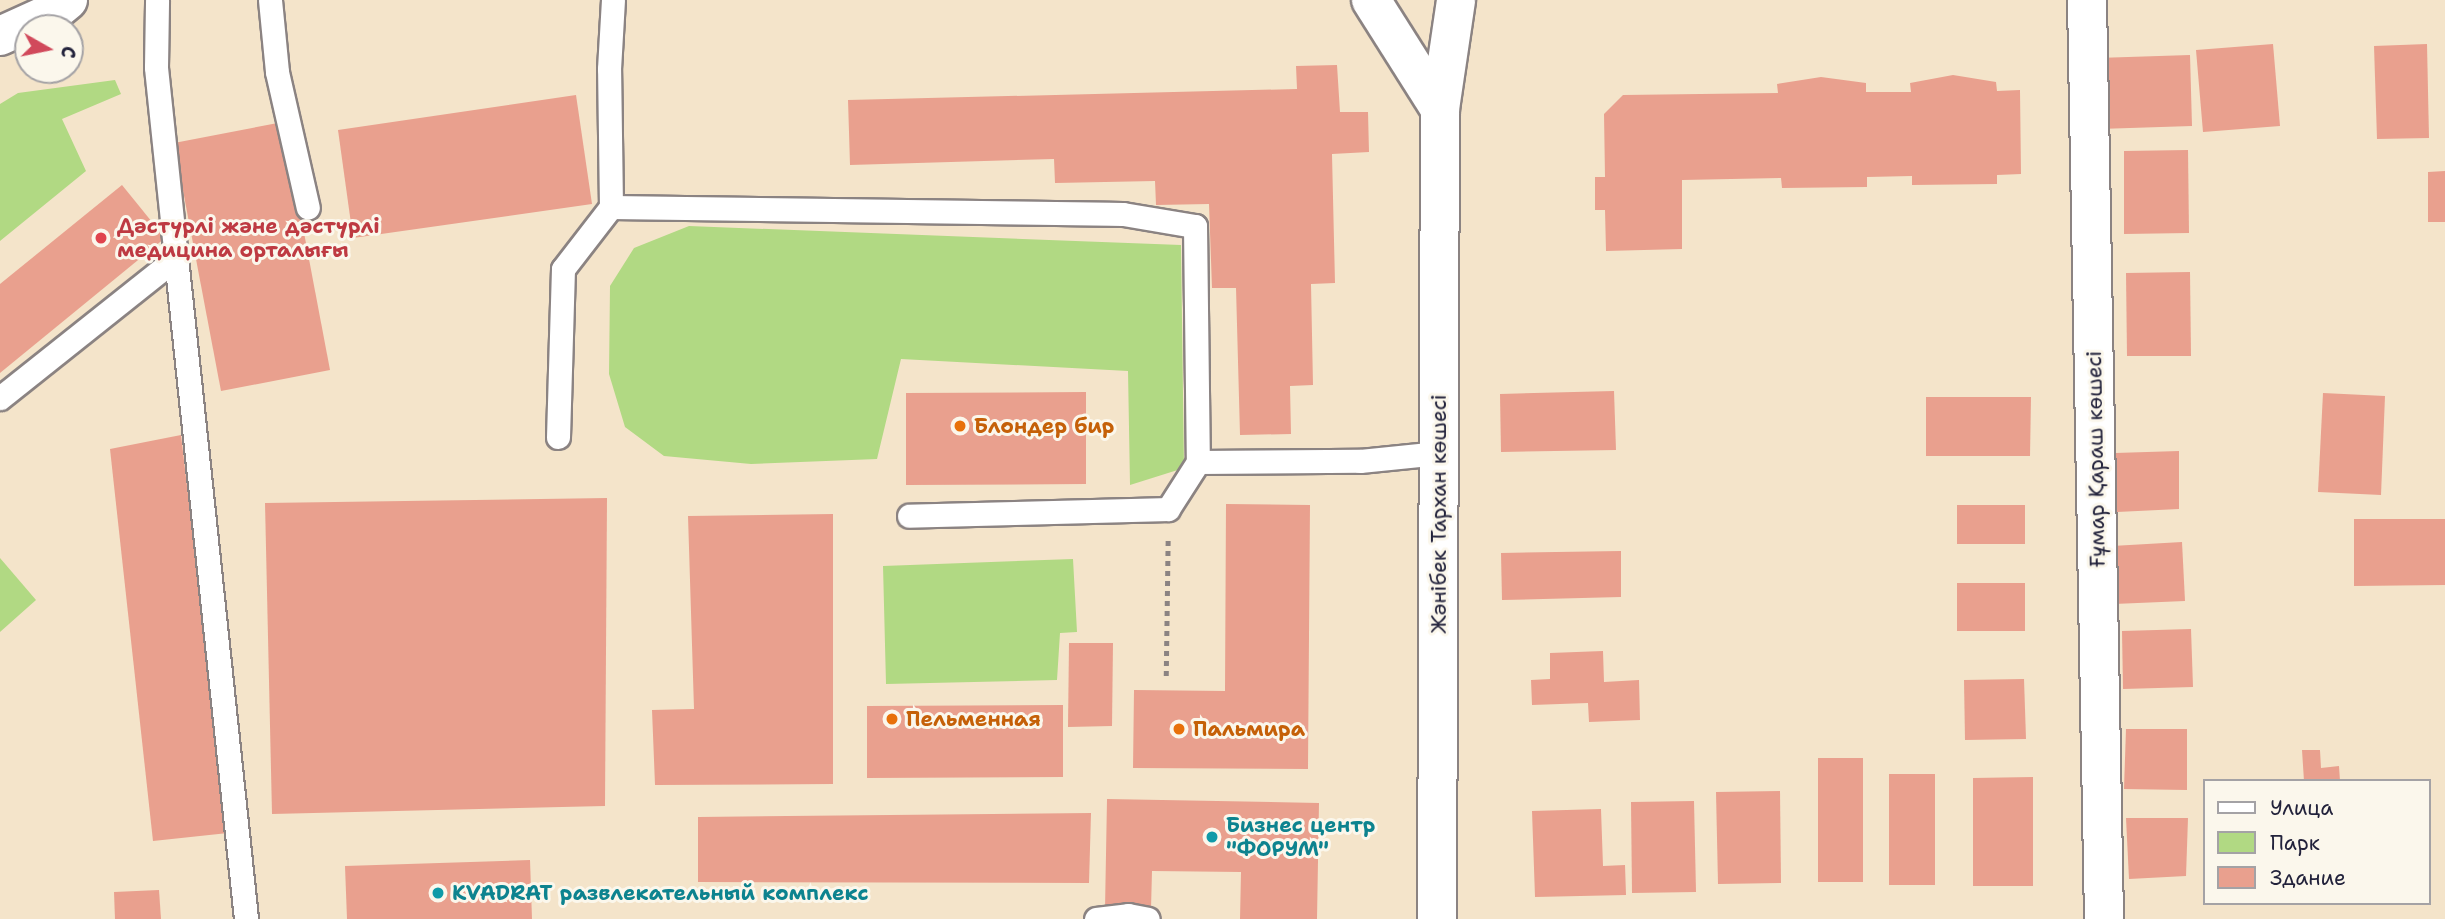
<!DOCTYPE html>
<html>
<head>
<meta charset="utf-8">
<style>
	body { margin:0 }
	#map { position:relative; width:2445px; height:919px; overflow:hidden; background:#f4e4ca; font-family:"Shantell Sans",sans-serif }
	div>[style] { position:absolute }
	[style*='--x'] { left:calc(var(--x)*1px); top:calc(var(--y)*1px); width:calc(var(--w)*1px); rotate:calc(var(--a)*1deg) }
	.green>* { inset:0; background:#b1d983 }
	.building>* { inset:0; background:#e9a08e }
	.path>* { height:4.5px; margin-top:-2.25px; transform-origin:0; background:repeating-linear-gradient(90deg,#8b8382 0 5px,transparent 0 10px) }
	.roads { filter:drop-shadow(2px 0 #8b8382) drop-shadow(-2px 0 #8b8382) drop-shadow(0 2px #8b8382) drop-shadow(0 -2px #8b8382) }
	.lane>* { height:23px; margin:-11.5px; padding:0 11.5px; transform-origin:11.5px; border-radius:11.5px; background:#fff }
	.street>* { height:38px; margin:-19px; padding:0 19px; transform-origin:19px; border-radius:19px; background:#fff }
	.secondary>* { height:38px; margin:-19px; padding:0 19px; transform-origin:19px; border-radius:19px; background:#fff }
	.dots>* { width:19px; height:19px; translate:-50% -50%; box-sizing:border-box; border:4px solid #fbf7ec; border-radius:50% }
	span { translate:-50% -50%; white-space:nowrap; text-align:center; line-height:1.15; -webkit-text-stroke:6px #fbf7ec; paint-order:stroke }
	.health-label { font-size:21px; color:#be3a42; font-weight:700 }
	.left { translate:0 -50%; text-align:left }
	.food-label { font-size:21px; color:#c56008; font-weight:700 }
	.street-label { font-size:21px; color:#22223b }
	.culture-label { font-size:21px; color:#0d838f; font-weight:700 }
	.legend { position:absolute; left:2203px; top:779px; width:228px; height:126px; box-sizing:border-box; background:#fbf7ec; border:2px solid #a4a2a5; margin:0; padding:9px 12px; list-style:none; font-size:21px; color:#22223b }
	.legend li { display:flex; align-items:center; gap:14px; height:35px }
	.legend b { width:35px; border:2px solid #a4a2a5 }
	.north { position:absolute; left:14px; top:14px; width:70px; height:70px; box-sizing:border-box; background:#fbf7ec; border:2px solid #a4a2a5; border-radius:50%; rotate:99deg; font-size:19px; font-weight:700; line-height:28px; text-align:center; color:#22223b }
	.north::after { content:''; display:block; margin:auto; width:24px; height:32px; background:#d1495b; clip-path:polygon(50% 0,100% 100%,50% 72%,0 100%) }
</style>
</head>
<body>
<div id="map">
	<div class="green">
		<div style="clip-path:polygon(115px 80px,121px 94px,62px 119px,86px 171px,0 241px,0 104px,18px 93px)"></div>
		<div style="clip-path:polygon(689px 226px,1181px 245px,1184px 468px,1130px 485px,1128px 371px,901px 359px,877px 459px,751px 464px,664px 456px,625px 427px,609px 374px,610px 286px,634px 248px)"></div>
		<div style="clip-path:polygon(0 558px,36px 600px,0 632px)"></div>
		<div style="clip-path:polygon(1073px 559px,1077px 632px,1060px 633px,1057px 680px,886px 684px,883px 566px)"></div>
	</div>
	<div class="building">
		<div style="clip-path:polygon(2273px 44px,2280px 126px,2203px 132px,2196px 50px)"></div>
		<div style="clip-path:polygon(2427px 44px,2429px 138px,2377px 139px,2374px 46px)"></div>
		<div style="clip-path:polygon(2190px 55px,2192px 126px,2099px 129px,2097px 58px)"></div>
		<div style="clip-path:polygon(1337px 65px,1340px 112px,1368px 112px,1369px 152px,1332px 154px,1335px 283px,1311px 284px,1313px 385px,1290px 386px,1291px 434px,1240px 435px,1236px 288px,1212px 288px,1209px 204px,1156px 205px,1155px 181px,1055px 183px,1054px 159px,850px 165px,848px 100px,1297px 89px,1296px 66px)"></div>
		<div style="clip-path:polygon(1953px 75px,1996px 82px,1997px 91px,2020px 90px,2021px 174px,1997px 175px,1997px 184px,1912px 185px,1912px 176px,1867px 177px,1867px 187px,1782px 188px,1781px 178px,1682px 180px,1682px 249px,1606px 251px,1605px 210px,1595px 210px,1595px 177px,1605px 177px,1604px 114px,1623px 95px,1778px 93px,1777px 84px,1821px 77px,1866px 83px,1866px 92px,1911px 92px,1910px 83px)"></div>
		<div style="clip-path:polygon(576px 95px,592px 204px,353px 238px,338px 130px)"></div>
		<div style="clip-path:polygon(283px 122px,330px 370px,221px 391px,174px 143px)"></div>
		<div style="clip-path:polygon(2188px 150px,2189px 233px,2124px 234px,2124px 151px)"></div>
		<div style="clip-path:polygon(2445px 171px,2445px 222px,2428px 222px,2428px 172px)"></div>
		<div style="clip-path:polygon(122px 185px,165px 238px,0 373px,0 284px)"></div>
		<div style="clip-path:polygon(2190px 272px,2191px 356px,2127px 356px,2126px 273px)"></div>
		<div style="clip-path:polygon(1614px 391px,1616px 450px,1501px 452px,1500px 394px)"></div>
		<div style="clip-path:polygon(1086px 392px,1086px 484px,906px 485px,906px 393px)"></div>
		<div style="clip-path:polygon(2323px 393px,2385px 396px,2381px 495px,2318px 492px)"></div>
		<div style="clip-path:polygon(1926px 397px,2031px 397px,2030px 456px,1926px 456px)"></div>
		<div style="clip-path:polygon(181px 435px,228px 833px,153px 841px,110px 449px)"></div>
		<div style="clip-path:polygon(2179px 451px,2179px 509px,2117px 512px,2115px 453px)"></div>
		<div style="clip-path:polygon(607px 498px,605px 806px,272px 814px,265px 503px)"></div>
		<div style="clip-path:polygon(1226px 504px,1310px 505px,1308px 769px,1133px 768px,1134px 690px,1225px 691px)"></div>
		<div style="clip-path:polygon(1957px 505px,2025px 505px,2025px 544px,1957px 544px)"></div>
		<div style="clip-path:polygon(833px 514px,833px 784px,655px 785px,652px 710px,694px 709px,688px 516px)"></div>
		<div style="clip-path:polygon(2354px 519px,2445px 519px,2445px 585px,2354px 586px)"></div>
		<div style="clip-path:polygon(2182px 542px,2185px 601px,2114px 604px,2112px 546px)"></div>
		<div style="clip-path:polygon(1621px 551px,1621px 597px,1502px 600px,1501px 553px)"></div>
		<div style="clip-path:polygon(1957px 583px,2025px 583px,2025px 631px,1957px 631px)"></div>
		<div style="clip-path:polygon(2191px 629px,2193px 687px,2123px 689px,2122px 631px)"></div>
		<div style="clip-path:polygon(1069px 643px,1113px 643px,1112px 726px,1068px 727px)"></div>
		<div style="clip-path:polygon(1603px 651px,1604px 682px,1639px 680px,1640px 720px,1589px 722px,1588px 703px,1532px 705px,1531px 680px,1550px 679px,1550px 653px)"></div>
		<div style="clip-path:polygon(2024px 679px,2026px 739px,1965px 740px,1964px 680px)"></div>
		<div style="clip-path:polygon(1063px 705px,1063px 777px,867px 778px,867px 706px)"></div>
		<div style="clip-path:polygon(2126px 729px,2187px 729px,2187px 790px,2124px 789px)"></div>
		<div style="clip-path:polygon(2302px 750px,2320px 750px,2321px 768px,2339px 766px,2340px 781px,2304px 781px)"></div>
		<div style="clip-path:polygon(1818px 758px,1863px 758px,1863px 882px,1818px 882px)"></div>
		<div style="clip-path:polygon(1889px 774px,1935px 774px,1935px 885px,1889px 885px)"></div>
		<div style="clip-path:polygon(2033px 777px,2033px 886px,1973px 886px,1973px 778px)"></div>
		<div style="clip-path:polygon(1780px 791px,1781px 883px,1718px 884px,1716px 792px)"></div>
		<div style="clip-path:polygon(1107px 799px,1319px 803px,1317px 919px,1240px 919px,1241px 872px,1152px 871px,1151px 909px,1105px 909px)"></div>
		<div style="clip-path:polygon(1694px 801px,1696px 892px,1632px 893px,1631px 802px)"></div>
		<div style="clip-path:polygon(1601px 809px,1603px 866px,1625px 865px,1626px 895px,1535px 897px,1532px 811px)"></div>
		<div style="clip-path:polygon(1091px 813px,1089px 883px,698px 882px,698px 817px)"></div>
		<div style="clip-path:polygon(2126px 818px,2188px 818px,2186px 876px,2129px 879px)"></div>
		<div style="clip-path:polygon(530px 860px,532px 919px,347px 919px,345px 866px)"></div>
		<div style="clip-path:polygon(159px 890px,161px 919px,115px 919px,114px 892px)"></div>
	</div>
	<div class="path">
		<div style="--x:1166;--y:676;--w:138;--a:-89.2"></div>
	</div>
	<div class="roads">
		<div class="lane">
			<div style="--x:270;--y:0;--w:72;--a:84.4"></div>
			<div style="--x:277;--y:72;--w:139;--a:77.2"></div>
			<div style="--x:611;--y:207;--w:512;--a:0.78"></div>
			<div style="--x:1123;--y:214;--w:73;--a:9.5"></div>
			<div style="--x:1195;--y:226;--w:236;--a:89.3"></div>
			<div style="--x:1198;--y:462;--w:56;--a:122.6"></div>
			<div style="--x:1168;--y:509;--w:259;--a:178.5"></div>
			<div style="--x:176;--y:258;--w:665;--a:83.95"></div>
			<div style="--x:0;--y:398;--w:225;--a:-38.5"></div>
			<div style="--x:176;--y:258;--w:192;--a:-96"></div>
			<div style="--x:156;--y:67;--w:67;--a:-89.1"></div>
			<div style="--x:558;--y:437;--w:168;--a:-88.3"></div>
			<div style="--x:563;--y:269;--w:78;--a:-52.3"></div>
			<div style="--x:611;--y:207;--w:138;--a:-90.8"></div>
			<div style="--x:609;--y:69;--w:69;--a:-86.7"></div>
			<div style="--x:1198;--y:462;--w:162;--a:-0.4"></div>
			<div style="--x:1360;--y:461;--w:79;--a:-5.8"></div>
			<div style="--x:1096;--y:919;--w:32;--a:-7"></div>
			<div style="--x:1128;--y:915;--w:20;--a:11"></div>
		</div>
		<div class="street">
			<div style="--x:1371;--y:0;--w:129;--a:57.7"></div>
			<div style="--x:2087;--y:0;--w:919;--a:88.94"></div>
			<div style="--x:1437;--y:919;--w:810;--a:-89.79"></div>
			<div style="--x:1440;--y:109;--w:110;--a:-81.6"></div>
		</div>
		<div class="secondary">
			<div style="--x:0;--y:36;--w:60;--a:-24.4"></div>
			<div style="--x:55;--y:11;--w:17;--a:-40"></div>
		</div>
	</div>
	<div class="dots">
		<div style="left:101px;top:238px;background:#e0444e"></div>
		<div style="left:960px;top:426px;background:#e8710a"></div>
		<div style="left:892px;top:719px;background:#e8710a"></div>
		<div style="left:1179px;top:729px;background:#e8710a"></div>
		<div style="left:1212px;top:837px;background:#0f9aa8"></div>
		<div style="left:438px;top:893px;background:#0f9aa8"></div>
	</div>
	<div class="health-label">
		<span class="left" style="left:117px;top:238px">Дәстүрлі және дәстүрлі<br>медицина орталығы</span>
	</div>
	<div class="food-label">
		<span class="left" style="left:974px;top:426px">Блондер бир</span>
		<span class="left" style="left:906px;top:719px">Пельменная</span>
		<span class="left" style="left:1193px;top:729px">Пальмира</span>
	</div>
	<div class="street-label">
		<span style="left:2096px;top:459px;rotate:-91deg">Ғұмар Қараш көшесі</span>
		<span style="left:1439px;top:514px;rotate:-90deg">Жәнібек Тархан көшесі</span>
	</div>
	<div class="culture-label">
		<span class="left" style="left:1226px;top:837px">Бизнес центр<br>"ФОРУМ"</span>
		<span class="left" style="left:452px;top:893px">KVADRAT развлекательный комплекс</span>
	</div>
	<ul class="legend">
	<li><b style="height:9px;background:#fff"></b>Улица</li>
	<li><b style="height:19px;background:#b1d983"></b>Парк</li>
	<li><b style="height:19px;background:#e9a08e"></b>Здание</li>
	</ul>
	<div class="north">С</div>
</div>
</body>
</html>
